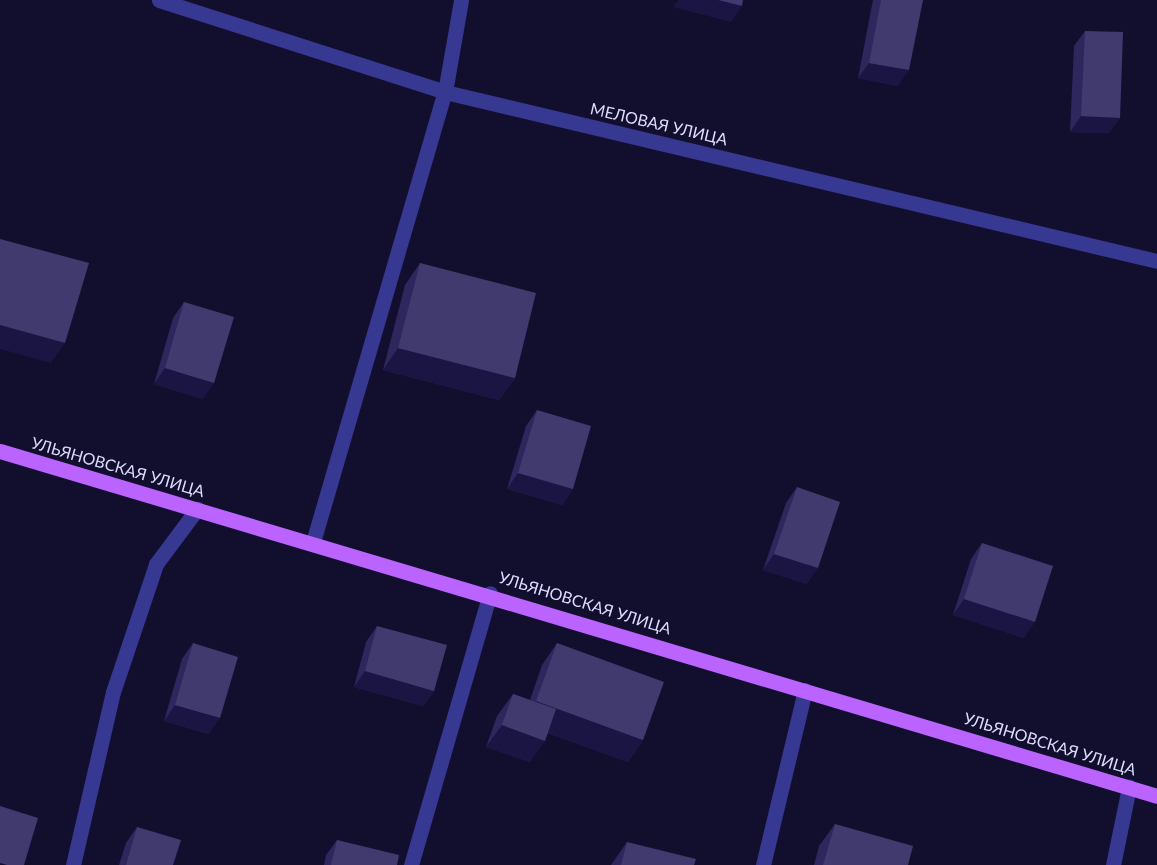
<!DOCTYPE html>
<html>
<head>
<meta charset="utf-8">
<style>
	body { margin:0 }
	#map { position:relative; width:1157px; height:865px; overflow:hidden; background:#120f2e; font-family:Lato,sans-serif }
	div>[style] { position:absolute }
	[style*='--x'] { left:calc(var(--x)*1px); top:calc(var(--y)*1px); width:calc(var(--w)*1px); rotate:calc(var(--a)*1deg) }
	.minor>* { height:15px; margin:-7.5px; padding:0 7.5px; transform-origin:7.5px; border-radius:7.5px; background:#363891 }
	.major>* { height:15px; margin:-7.5px; padding:0 7.5px; transform-origin:7.5px; border-radius:7.5px; background:#ba63ff }
	.wall>* { inset:0; background:#2d275d }
	.shaded-wall>* { inset:0; background:#1a1543 }
	.building>* { inset:0; background:#403a6f }
	span { translate:-50% -50%; white-space:nowrap; text-align:center; line-height:1.15; -webkit-text-stroke:5px #120f2e; paint-order:stroke }
	.street-label { font-size:16px; color:#dddcff }
</style>
</head>
<body>
<div id="map">
	<div class="minor">
		<div style="--x:159;--y:0;--w:300;--a:17.8"></div>
		<div style="--x:445;--y:92;--w:732;--a:13.35"></div>
		<div style="--x:313;--y:542;--w:469;--a:-73.7"></div>
		<div style="--x:445;--y:92;--w:93;--a:-80.1"></div>
		<div style="--x:73;--y:865;--w:178;--a:-77"></div>
		<div style="--x:113;--y:692;--w:135;--a:-71.4"></div>
		<div style="--x:156;--y:564;--w:69;--a:-53.3"></div>
		<div style="--x:411;--y:865;--w:283;--a:-73.8"></div>
		<div style="--x:763;--y:865;--w:180;--a:-76.5"></div>
		<div style="--x:1113;--y:865;--w:80;--a:-78.4"></div>
	</div>
	<div class="major">
		<div style="--x:0;--y:451;--w:1207;--a:16.6"></div>
	</div>
	<div class="wall">
		<div style="clip-path:polygon(873px 0,923px 0,898px 86px,858px 78px)"></div>
		<div style="clip-path:polygon(1085px 31px,1109px 133px,1070px 132px,1074px 46px)"></div>
		<div style="clip-path:polygon(420px 263px,515px 378px,499px 400px,383px 370px,405px 285px)"></div>
		<div style="clip-path:polygon(184px 302px,203px 399px,154px 384px,173px 318px)"></div>
		<div style="clip-path:polygon(537px 410px,573px 489px,562px 505px,507px 489px,526px 426px)"></div>
		<div style="clip-path:polygon(797px 487px,807px 584px,763px 570px,786px 503px)"></div>
		<div style="clip-path:polygon(982px 543px,1024px 638px,953px 615px,971px 559px)"></div>
		<div style="clip-path:polygon(377px 626px,434px 691px,423px 706px,354px 687px,366px 642px)"></div>
		<div style="clip-path:polygon(193px 643px,209px 734px,164px 721px,182px 659px)"></div>
		<div style="clip-path:polygon(557px 643px,643px 740px,628px 762px,548px 733px,530px 762px,486px 747px,497px 716px,513px 694px,530px 700px,542px 665px)"></div>
		<div style="clip-path:polygon(835px 824px,908px 865px,814px 865px,819px 846px)"></div>
		<div style="clip-path:polygon(137px 827px,173px 865px,119px 865px,126px 843px)"></div>
		<div style="clip-path:polygon(337px 840px,397px 865px,324px 865px,326px 855px)"></div>
		<div style="clip-path:polygon(627px 842px,694px 865px,611px 865px)"></div>
	</div>
	<div class="shaded-wall">
		<div style="clip-path:polygon(678px 0,718px 0,742px 6px,731px 22px,673px 7px)"></div>
		<div style="clip-path:polygon(869px 63px,909px 70px,898px 86px,858px 78px)"></div>
		<div style="clip-path:polygon(1081px 116px,1120px 118px,1109px 133px,1070px 132px)"></div>
		<div style="clip-path:polygon(0 325px,65px 343px,51px 363px,0 349px)"></div>
		<div style="clip-path:polygon(398px 348px,515px 378px,499px 400px,383px 370px)"></div>
		<div style="clip-path:polygon(165px 368px,214px 383px,203px 399px,154px 384px)"></div>
		<div style="clip-path:polygon(518px 473px,573px 489px,562px 505px,507px 489px)"></div>
		<div style="clip-path:polygon(774px 554px,818px 568px,807px 584px,763px 570px)"></div>
		<div style="clip-path:polygon(964px 599px,1035px 622px,1024px 638px,953px 615px)"></div>
		<div style="clip-path:polygon(365px 671px,434px 691px,423px 706px,354px 687px)"></div>
		<div style="clip-path:polygon(536px 701px,643px 740px,628px 762px,521px 723px)"></div>
		<div style="clip-path:polygon(175px 705px,220px 718px,209px 734px,164px 721px)"></div>
		<div style="clip-path:polygon(502px 725px,545px 741px,530px 762px,486px 747px)"></div>
	</div>
	<div class="building">
		<div style="clip-path:polygon(718px 0,743px 0,742px 6px)"></div>
		<div style="clip-path:polygon(881px 0,923px 0,909px 70px,869px 63px)"></div>
		<div style="clip-path:polygon(1085px 31px,1123px 32px,1120px 118px,1081px 116px)"></div>
		<div style="clip-path:polygon(0 239px,89px 263px,65px 343px,0 325px)"></div>
		<div style="clip-path:polygon(420px 263px,536px 293px,515px 378px,398px 348px)"></div>
		<div style="clip-path:polygon(184px 302px,234px 317px,214px 383px,165px 368px)"></div>
		<div style="clip-path:polygon(537px 410px,591px 426px,573px 489px,518px 473px)"></div>
		<div style="clip-path:polygon(797px 487px,840px 502px,818px 568px,774px 554px)"></div>
		<div style="clip-path:polygon(982px 543px,1053px 566px,1035px 622px,964px 599px)"></div>
		<div style="clip-path:polygon(377px 626px,447px 645px,434px 691px,365px 671px)"></div>
		<div style="clip-path:polygon(193px 643px,238px 657px,220px 718px,175px 705px)"></div>
		<div style="clip-path:polygon(557px 643px,664px 682px,643px 740px,536px 701px)"></div>
		<div style="clip-path:polygon(513px 694px,556px 709px,545px 741px,502px 725px)"></div>
		<div style="clip-path:polygon(0 806px,38px 818px,24px 865px,7px 865px,0 863px)"></div>
		<div style="clip-path:polygon(835px 824px,913px 846px,908px 865px,823px 865px)"></div>
		<div style="clip-path:polygon(137px 827px,181px 840px,173px 865px,126px 865px)"></div>
		<div style="clip-path:polygon(337px 840px,399px 855px,397px 865px,331px 865px)"></div>
		<div style="clip-path:polygon(627px 842px,696px 859px,694px 865px,621px 865px)"></div>
	</div>
	<div class="street-label">
		<span style="left:659px;top:124px;rotate:13deg">МЕЛОВАЯ УЛИЦА</span>
		<span style="left:118px;top:467px;rotate:16deg">УЛЬЯНОВСКАЯ УЛИЦА</span>
		<span style="left:585px;top:603px;rotate:17deg">УЛЬЯНОВСКАЯ УЛИЦА</span>
		<span style="left:1050px;top:744px;rotate:17deg">УЛЬЯНОВСКАЯ УЛИЦА</span>
	</div>
</div>
</body>
</html>
